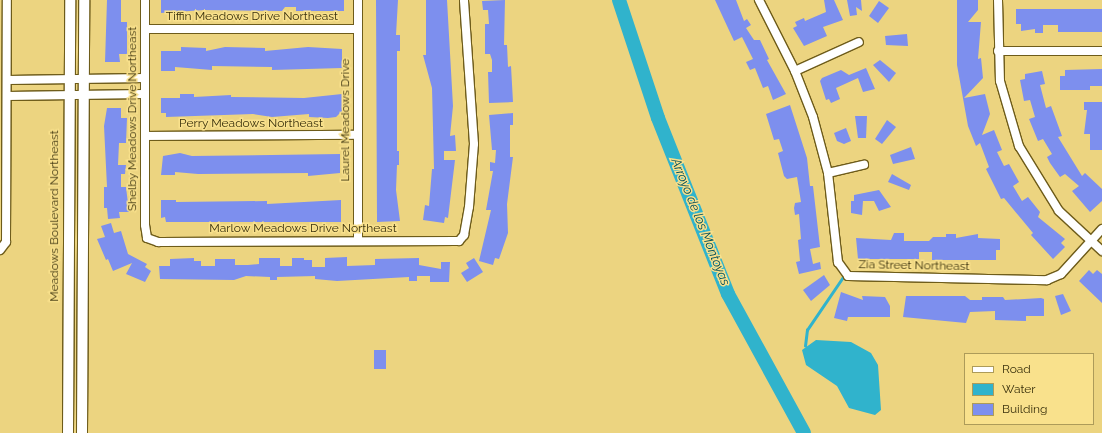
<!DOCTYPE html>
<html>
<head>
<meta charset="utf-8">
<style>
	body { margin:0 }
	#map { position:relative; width:1102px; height:433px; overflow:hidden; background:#ecd480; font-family:Raleway,sans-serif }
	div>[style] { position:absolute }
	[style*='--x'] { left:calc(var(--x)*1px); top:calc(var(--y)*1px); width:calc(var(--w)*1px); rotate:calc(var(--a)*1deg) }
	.water>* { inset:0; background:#30b3cc }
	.stream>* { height:2.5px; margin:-1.25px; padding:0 1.25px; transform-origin:1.25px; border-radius:1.25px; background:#30b3cc }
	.river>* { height:14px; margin:-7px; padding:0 7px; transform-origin:7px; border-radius:7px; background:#30b3cc }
	.building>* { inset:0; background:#7d8fee }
	.roads { filter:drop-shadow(1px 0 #6e5c1a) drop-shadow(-1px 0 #6e5c1a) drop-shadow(0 1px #6e5c1a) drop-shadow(0 -1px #6e5c1a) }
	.minor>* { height:8px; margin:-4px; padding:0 4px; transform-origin:4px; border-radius:4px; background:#fff }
	.tertiary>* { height:10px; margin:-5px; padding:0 5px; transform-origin:5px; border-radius:5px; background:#fff }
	span { translate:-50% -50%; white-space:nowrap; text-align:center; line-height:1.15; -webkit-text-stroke:3px #f9e18c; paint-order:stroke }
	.street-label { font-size:12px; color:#3a310c }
	.water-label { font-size:13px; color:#014f5c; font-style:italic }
	.legend { position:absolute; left:964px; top:353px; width:130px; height:72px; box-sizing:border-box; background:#f9e18c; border:1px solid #ad9b59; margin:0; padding:5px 7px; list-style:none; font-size:12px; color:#3a310c }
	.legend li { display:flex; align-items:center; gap:8px; height:20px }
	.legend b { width:20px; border:1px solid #ad9b59 }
</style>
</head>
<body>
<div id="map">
	<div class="water">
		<div style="clip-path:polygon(816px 340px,851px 342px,871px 353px,878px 365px,881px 410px,875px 415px,849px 408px,837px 386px,806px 365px,802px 350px)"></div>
	</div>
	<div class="stream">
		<div style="--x:805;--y:346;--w:16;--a:-83"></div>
		<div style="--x:807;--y:330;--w:68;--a:-55.8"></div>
	</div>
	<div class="river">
		<div style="--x:619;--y:0;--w:124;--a:71.7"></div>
		<div style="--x:658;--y:118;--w:189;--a:68.3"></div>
		<div style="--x:728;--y:294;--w:158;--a:61.3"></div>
	</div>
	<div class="building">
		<div style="clip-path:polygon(107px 0,121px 0,121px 22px,127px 22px,127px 54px,119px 54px,120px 62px,105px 62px)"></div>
		<div style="clip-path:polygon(161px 0,344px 0,344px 11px,296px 11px,296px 7px,285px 7px,282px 11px,204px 10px,161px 13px)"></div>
		<div style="clip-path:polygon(376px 0,398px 0,396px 35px,400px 35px,400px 51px,397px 51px,397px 151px,399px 151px,399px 165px,397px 165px,396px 190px,400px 221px,377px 222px)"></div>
		<div style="clip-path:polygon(426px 0,447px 0,453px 106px,450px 136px,455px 135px,456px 151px,444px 151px,444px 160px,455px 160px,448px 218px,445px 217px,444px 223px,423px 220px,425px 205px,429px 206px,432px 169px,434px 169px,432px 88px,423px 55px,426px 55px)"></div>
		<div style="clip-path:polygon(505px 0,504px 45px,507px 45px,508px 67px,511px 66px,513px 102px,489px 103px,488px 72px,492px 72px,492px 60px,490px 54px,485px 54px,485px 24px,489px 24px,488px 10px,483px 10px,482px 1px)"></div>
		<div style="clip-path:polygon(715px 0,736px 0,744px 21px,747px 19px,751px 25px,746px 28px,754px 40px,760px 40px,769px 59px,767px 60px,786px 94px,773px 100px,768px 86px,763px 88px,755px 68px,750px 70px,746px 62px,753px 59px,742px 37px,734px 41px)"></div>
		<div style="clip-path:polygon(824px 0,834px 0,843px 20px,823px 27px,827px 36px,804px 46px,793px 28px,797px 26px,795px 22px,804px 18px,805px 21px,826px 12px)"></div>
		<div style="clip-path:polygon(847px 0,861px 0,862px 11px,856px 7px,857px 15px,850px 16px)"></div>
		<div style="clip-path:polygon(957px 0,978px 0,978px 10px,968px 22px,981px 22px,978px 59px,981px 58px,983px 78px,964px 98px,985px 94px,990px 114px,982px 135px,994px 130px,1002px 150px,997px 152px,1004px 166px,1009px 164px,1019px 182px,1013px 186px,1022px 201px,1028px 197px,1040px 212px,1038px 217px,1065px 239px,1061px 243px,1065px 247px,1053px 259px,1031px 235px,1033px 233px,1004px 198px,1001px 199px,986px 169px,989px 167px,980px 143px,976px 146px,968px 126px,957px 65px)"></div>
		<div style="clip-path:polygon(879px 1px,889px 8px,878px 23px,869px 16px)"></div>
		<div style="clip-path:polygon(1016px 9px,1102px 9px,1102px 32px,1058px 32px,1058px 25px,1043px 25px,1043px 33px,1035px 33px,1035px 29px,1021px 31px,1021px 24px,1016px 24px)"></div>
		<div style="clip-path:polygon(907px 34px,908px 46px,886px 45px,885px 36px)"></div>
		<div style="clip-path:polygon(181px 47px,206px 48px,206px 51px,225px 47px,265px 48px,265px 51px,308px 47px,342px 49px,342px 68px,272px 70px,272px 67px,212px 66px,212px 70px,175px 67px,175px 71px,161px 71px,161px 51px,181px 51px)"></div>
		<div style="clip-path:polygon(880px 60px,896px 73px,889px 82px,873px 65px)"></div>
		<div style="clip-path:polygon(866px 68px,875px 89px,863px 92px,858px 78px,836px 88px,840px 99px,831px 103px,829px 99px,826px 100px,820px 81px,822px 78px,841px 70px,849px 75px)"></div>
		<div style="clip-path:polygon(1102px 69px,1102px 86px,1090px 86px,1090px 90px,1060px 90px,1060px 76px,1065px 76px,1065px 70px)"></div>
		<div style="clip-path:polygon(1042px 71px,1045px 84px,1040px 85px,1046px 108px,1051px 106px,1062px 136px,1058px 137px,1082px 176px,1085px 173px,1102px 189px,1102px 201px,1090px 212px,1072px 191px,1079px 186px,1065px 174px,1060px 177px,1050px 163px,1047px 157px,1052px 154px,1043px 139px,1038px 141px,1029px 119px,1035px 117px,1030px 100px,1024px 101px,1020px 80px,1025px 79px,1025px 74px)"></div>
		<div style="clip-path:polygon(180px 94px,194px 94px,194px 97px,231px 95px,231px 97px,304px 98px,342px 94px,342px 111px,336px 117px,328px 118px,309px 117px,309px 114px,272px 117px,253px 114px,166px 117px,166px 113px,161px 113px,161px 98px,180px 98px)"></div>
		<div style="clip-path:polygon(1084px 102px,1102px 102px,1102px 150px,1090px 150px,1090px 134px,1084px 134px,1087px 110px,1084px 110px)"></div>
		<div style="clip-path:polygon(790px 105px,807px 158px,810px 186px,813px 186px,820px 247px,810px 249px,813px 264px,820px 262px,821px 269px,799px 274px,796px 262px,800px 261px,798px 240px,801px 239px,799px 214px,795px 215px,794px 208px,795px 203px,801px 202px,797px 177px,787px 179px,784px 176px,778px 153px,783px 151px,779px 139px,774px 140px,766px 114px)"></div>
		<div style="clip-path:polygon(107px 108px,121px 108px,121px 118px,127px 118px,126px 143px,119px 143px,118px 165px,126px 165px,125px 174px,121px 174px,121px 187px,126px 187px,129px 212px,119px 212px,120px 218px,108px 219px,107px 208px,104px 208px,104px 187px,107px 187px,104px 126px)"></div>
		<div style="clip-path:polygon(513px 113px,513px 125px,510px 125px,510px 157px,513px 157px,507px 204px,508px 233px,499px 259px,495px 258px,493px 265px,479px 261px,491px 210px,486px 210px,493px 171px,490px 171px,490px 162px,495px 163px,496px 150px,492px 150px,489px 115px)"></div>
		<div style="clip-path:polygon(855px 116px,867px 116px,866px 138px,858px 138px)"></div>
		<div style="clip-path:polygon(887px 120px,896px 127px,882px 144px,875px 139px)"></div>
		<div style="clip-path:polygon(846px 128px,851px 141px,844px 144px,837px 141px,834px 133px)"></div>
		<div style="clip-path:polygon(911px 147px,915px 159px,893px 164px,890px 155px)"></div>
		<div style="clip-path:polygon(180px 153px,192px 156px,340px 154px,340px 173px,308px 176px,308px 173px,198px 174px,175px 172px,175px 175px,161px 175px,163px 156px)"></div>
		<div style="clip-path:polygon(892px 174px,911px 185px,909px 190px,888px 182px)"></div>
		<div style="clip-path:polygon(879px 190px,891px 207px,879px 211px,874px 201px,863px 201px,862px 215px,851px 213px,851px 201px,854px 201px,854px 195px)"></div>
		<div style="clip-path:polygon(161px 200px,176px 200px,176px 202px,267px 201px,267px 204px,341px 200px,341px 222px,166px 222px,165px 217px,161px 218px)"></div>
		<div style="clip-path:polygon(111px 223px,114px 233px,121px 231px,128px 254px,147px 264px,145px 267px,151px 271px,145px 282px,126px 274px,132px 263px,113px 271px,108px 259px,106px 260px,97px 239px,105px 237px,101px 226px)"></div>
		<div style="clip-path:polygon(894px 233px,904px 233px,904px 241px,929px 241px,933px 237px,946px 237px,946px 234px,956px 234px,956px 238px,978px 234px,978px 238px,1000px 239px,1000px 250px,996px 250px,996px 260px,932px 260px,932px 252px,919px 252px,919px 259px,858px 259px,856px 238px,891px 240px)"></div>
		<div style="clip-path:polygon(347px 257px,347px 266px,375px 265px,375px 259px,419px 258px,419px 265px,441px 269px,441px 262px,450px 262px,449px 282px,430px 282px,430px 276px,417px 276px,417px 281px,409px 281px,409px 277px,337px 281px,315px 279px,315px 276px,277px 277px,277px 280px,270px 280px,270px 277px,246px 276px,234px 280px,160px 279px,159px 266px,170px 266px,170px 259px,194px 258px,194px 261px,201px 261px,201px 266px,215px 266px,215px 259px,235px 259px,235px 265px,248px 265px,259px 264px,259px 258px,280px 258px,280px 266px,292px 266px,292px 258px,304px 258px,304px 260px,312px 260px,312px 267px,325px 267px,325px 258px)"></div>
		<div style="clip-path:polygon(474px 258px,483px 272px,467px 282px,461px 273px,469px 268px,466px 263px)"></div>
		<div style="clip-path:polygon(1089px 270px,1093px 274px,1097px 270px,1102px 274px,1102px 303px,1079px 281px)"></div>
		<div style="clip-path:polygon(824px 275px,830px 285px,811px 301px,803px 290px)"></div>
		<div style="clip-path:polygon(841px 292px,863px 300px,862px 296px,885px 297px,890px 306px,890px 317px,848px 317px,847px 321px,834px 318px)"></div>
		<div style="clip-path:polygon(1063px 294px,1071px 311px,1061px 315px,1055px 296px)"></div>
		<div style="clip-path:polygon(906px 296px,965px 296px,970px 300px,982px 300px,982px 297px,1003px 297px,1005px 300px,1041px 298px,1044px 299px,1044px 316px,1026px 316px,1026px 321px,995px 320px,995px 311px,970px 312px,966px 323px,903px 317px)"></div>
		<div style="clip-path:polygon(374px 350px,386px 350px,386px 369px,374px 369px)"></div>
	</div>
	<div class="roads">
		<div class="minor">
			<div style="--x:145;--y:0;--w:225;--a:90"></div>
			<div style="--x:145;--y:225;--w:13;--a:81"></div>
			<div style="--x:147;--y:238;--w:12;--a:20"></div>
			<div style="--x:158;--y:242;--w:301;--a:-0.2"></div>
			<div style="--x:459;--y:241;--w:8;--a:-50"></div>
			<div style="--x:464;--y:235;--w:28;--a:-80"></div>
			<div style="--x:469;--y:207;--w:63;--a:-85.5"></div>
			<div style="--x:474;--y:144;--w:144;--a:-94"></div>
			<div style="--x:759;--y:0;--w:80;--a:63.1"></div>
			<div style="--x:795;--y:71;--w:49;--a:68.6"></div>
			<div style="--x:813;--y:117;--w:58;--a:75"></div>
			<div style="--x:828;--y:173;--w:90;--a:83.6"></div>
			<div style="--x:838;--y:262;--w:17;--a:54"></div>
			<div style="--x:848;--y:276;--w:199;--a:1.2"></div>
			<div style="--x:1047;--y:280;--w:15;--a:-23"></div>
			<div style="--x:1061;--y:274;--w:61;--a:-47.7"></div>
			<div style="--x:998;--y:0;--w:81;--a:88.6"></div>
			<div style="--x:1000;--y:81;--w:68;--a:73.7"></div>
			<div style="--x:1019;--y:146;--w:76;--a:58.4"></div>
			<div style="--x:1059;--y:211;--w:59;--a:42.9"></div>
			<div style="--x:145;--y:29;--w:213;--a:0"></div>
			<div style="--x:998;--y:51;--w:104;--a:0"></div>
			<div style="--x:795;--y:71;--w:70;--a:-24.4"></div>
			<div style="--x:8;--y:80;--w:137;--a:-0.8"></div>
			<div style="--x:7;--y:96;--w:137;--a:-0.8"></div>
			<div style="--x:145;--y:136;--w:213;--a:-0.3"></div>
			<div style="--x:828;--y:173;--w:37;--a:-13"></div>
			<div style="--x:358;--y:241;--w:241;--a:-90"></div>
			<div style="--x:0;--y:250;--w:10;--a:-53"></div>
			<div style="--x:6;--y:242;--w:242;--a:-89.8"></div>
		</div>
		<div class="tertiary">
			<div style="--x:68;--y:433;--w:433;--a:-89.7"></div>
			<div style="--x:82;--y:433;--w:433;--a:-89.7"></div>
		</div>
	</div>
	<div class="street-label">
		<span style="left:252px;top:17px">Tiffin Meadows Drive Northeast</span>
		<span style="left:133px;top:119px;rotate:-90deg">Shelby Meadows Drive Northeast</span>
		<span style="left:346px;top:120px;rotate:-90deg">Laurel Meadows Drive</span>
		<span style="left:251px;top:124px">Perry Meadows Northeast</span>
		<span style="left:55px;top:216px;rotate:-90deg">Meadows Boulevard Northeast</span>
		<span style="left:303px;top:229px">Marlow Meadows Drive Northeast</span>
		<span style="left:914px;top:266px;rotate:1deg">Zia Street Northeast</span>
	</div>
	<div class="water-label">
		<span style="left:700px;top:222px;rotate:68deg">Arroyo de los Montoyas</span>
	</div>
	<ul class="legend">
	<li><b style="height:5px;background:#fff"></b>Road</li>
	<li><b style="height:11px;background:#30b3cc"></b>Water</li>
	<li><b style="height:11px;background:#7d8fee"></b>Building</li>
	</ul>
</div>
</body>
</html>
